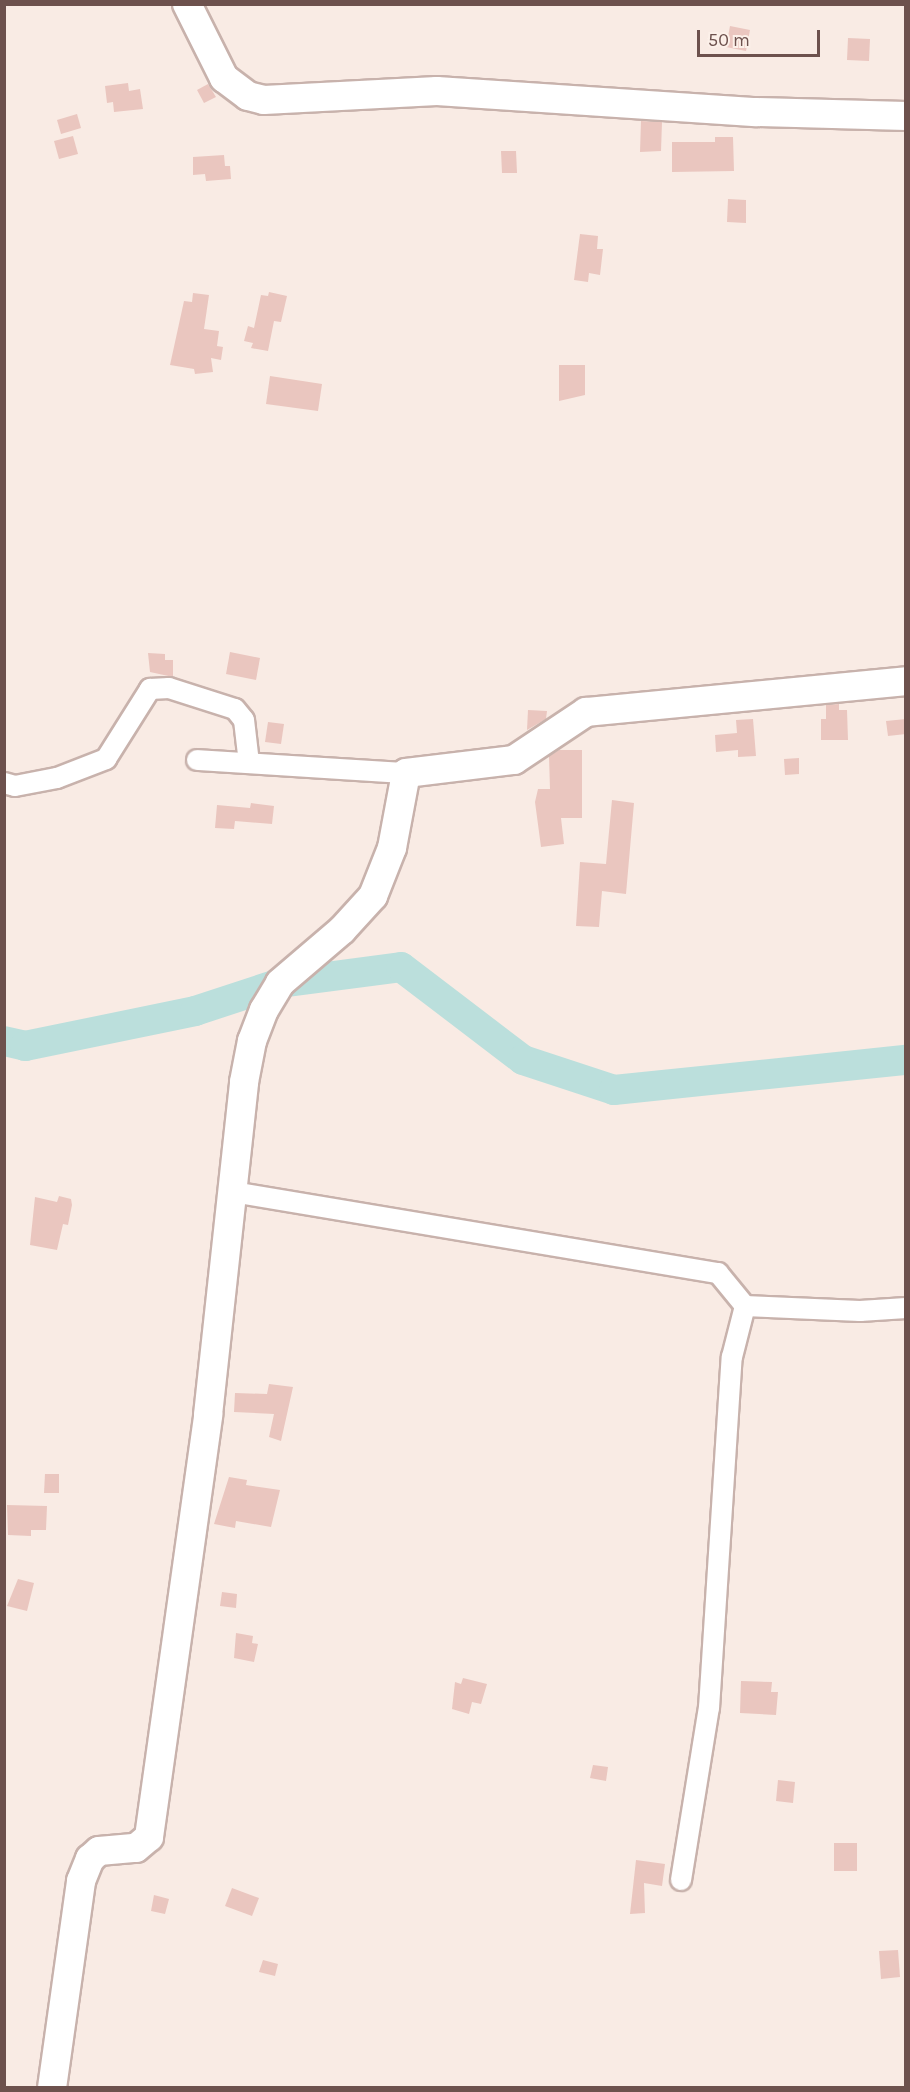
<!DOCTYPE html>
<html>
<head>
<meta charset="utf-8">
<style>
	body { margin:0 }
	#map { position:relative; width:910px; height:2092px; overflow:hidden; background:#f9ebe4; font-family:Karla,sans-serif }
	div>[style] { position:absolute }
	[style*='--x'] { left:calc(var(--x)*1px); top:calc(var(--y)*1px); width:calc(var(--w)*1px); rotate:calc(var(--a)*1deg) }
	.river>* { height:30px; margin:-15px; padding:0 15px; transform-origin:15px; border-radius:15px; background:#bbdfdc }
	.building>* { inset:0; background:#eac6bf }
	.roads { filter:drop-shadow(2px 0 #c8b2ac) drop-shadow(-2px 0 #c8b2ac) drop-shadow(0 2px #c8b2ac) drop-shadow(0 -2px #c8b2ac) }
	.minor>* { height:20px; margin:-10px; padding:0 10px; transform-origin:10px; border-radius:10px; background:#fff }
	.secondary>* { height:28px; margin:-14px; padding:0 14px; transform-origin:14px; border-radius:14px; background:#fff }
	span { translate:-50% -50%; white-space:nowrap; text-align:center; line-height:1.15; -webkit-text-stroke:5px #fcf0e9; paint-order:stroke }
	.frame { position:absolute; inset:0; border:6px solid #6d514d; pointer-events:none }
	.scale { position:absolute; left:697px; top:30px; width:123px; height:27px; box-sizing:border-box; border:3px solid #6d514d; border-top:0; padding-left:8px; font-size:18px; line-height:21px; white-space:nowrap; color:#6d514d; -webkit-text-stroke:4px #fcf0e9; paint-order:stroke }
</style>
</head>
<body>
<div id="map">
	<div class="river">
		<div style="--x:4;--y:1041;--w:22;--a:13"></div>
		<div style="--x:25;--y:1046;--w:174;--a:-11.6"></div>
		<div style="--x:195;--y:1011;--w:89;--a:-18.2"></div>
		<div style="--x:280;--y:983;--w:122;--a:-7.5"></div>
		<div style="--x:401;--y:967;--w:153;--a:37.3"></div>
		<div style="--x:523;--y:1060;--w:96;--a:18.2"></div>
		<div style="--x:614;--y:1090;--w:294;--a:-5.9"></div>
	</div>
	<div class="building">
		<div style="clip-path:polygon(730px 26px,750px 30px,746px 51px,726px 47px)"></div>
		<div style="clip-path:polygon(848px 38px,870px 39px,869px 61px,847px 60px)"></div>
		<div style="clip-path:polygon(128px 83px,129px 91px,140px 89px,143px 109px,114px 112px,113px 102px,107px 103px,105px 86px)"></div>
		<div style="clip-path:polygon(208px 84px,216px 97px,204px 103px,197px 90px)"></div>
		<div style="clip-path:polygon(77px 114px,81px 128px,61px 134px,57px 120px)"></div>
		<div style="clip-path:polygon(641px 121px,662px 122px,661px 151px,640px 152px)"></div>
		<div style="clip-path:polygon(73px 136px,78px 154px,59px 159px,54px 141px)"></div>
		<div style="clip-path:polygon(715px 137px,733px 137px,734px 171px,672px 172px,672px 142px,715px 142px)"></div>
		<div style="clip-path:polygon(501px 151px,516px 151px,517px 173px,502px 173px)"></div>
		<div style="clip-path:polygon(224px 155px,225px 166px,230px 166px,231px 179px,206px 181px,205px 174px,193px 175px,193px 157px)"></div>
		<div style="clip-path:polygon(728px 199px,746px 200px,746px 223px,727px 222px)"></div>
		<div style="clip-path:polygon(580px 234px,598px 236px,597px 249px,603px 249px,600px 275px,589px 273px,588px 282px,574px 280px)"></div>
		<div style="clip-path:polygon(269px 292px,287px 296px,281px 322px,274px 321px,268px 351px,251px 348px,253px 343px,244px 341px,248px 326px,254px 328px,261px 295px,268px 296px)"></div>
		<div style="clip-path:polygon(193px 293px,209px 295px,204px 329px,219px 331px,217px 346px,223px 347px,221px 360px,211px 358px,213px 372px,195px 374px,194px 369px,170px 365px,184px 301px,192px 302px)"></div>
		<div style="clip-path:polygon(559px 365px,585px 365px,585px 395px,559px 401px)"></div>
		<div style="clip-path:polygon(270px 376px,322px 384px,318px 411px,266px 404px)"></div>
		<div style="clip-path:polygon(230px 652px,260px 658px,256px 680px,226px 674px)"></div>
		<div style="clip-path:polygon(148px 653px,165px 654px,165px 660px,173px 660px,173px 677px,150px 672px)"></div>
		<div style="clip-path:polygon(839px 704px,839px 710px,847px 710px,848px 740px,821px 740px,821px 719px,826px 719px,826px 705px)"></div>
		<div style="clip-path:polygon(528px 710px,547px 711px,546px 719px,527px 730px)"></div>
		<div style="clip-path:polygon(753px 719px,756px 756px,738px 757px,738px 750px,716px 752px,715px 735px,737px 733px,736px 720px)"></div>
		<div style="clip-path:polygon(906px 719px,906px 734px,888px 736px,886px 721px)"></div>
		<div style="clip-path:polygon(268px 722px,284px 724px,281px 744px,265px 742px)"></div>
		<div style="clip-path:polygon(559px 750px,582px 750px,582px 818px,561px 818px,564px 844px,541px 847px,535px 802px,538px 789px,550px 789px,549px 756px)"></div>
		<div style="clip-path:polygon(799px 758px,799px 774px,785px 775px,784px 759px)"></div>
		<div style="clip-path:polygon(612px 800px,634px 803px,626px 894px,602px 891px,599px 927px,576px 926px,580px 862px,606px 864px)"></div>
		<div style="clip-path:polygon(251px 803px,274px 806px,272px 824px,235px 821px,234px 829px,215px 828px,217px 805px,250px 808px)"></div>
		<div style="clip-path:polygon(59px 1196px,71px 1199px,72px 1205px,68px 1225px,63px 1224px,57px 1250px,30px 1245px,35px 1197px,57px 1202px)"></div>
		<div style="clip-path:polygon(269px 1384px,293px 1387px,281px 1441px,269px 1437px,274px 1414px,234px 1412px,235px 1393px,267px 1394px)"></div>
		<div style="clip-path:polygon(45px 1474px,59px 1474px,59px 1493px,44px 1493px)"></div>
		<div style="clip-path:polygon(229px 1477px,247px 1480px,246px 1485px,280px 1490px,271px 1527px,236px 1521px,235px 1528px,214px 1524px)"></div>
		<div style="clip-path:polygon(7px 1505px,47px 1506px,46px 1530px,31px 1530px,31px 1536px,8px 1535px)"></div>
		<div style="clip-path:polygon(18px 1579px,34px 1583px,27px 1611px,7px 1606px)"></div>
		<div style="clip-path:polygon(222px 1592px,237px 1594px,236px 1608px,220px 1606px)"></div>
		<div style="clip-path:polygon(236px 1633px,253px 1636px,252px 1643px,258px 1644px,254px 1662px,234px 1658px)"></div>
		<div style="clip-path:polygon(463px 1678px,487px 1684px,481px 1704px,472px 1702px,469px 1714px,452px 1709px,455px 1682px,461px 1684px)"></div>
		<div style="clip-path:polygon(741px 1681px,772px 1682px,771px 1692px,778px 1692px,776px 1715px,740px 1713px)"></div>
		<div style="clip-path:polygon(593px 1765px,608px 1767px,606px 1781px,590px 1778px)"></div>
		<div style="clip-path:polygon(778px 1780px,795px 1782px,793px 1803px,776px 1801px)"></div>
		<div style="clip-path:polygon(834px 1843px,857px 1843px,857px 1871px,834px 1871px)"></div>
		<div style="clip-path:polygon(636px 1860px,665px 1864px,662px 1886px,644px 1883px,645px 1913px,630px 1914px)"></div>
		<div style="clip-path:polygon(232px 1888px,259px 1898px,252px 1916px,225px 1906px)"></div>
		<div style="clip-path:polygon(154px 1895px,169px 1899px,165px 1914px,151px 1911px)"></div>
		<div style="clip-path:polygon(898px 1950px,900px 1977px,881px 1979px,879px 1951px)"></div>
		<div style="clip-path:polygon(263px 1960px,278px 1964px,275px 1976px,259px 1972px)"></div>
	</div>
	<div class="roads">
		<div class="minor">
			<div style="--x:197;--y:760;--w:209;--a:3.6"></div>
			<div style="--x:4;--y:783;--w:11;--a:15"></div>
			<div style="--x:15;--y:786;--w:43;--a:-10.8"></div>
			<div style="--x:57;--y:778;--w:53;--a:-21.2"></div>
			<div style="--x:106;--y:759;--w:83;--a:-57.8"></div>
			<div style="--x:150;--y:689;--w:19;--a:-3"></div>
			<div style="--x:169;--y:688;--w:69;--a:17.7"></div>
			<div style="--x:235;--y:709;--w:14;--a:51"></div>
			<div style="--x:244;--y:720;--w:43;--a:83.4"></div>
			<div style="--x:233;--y:1192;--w:492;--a:9.5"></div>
			<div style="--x:718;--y:1273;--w:43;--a:50.7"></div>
			<div style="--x:745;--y:1306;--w:115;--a:2.5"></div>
			<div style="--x:860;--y:1311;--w:46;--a:-3.7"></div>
			<div style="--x:681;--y:1880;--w:174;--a:-80.8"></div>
			<div style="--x:709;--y:1708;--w:352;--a:-86.3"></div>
			<div style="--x:732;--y:1357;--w:53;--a:-75.7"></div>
		</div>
		<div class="secondary">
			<div style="--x:187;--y:4;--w:83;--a:63.4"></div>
			<div style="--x:224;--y:78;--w:30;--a:37"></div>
			<div style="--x:248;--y:96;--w:16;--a:14"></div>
			<div style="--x:264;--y:100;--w:173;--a:-3"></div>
			<div style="--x:437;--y:91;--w:320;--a:3.8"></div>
			<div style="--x:756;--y:112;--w:150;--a:1.5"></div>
			<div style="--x:52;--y:2088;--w:209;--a:-82"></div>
			<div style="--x:81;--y:1881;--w:24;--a:-68"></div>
			<div style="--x:90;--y:1859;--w:12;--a:-42"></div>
			<div style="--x:99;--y:1851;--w:37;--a:-5"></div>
			<div style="--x:136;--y:1848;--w:17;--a:-40"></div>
			<div style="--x:149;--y:1837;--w:426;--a:-82"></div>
			<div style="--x:208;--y:1415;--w:335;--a:-83.8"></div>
			<div style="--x:244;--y:1082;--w:42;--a:-79"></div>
			<div style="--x:252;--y:1041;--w:33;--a:-69"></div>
			<div style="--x:264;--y:1010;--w:31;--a:-59"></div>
			<div style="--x:280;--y:983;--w:82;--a:-40.5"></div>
			<div style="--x:342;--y:930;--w:46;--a:-47.6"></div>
			<div style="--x:373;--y:896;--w:52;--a:-68.4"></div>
			<div style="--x:392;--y:848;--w:76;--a:-79.4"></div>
			<div style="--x:406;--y:773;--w:109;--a:-6.9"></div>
			<div style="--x:514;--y:760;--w:87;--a:-33.7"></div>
			<div style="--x:586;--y:712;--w:321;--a:-5.5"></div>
		</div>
	</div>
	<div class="frame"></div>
	<div class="scale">50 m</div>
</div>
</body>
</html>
